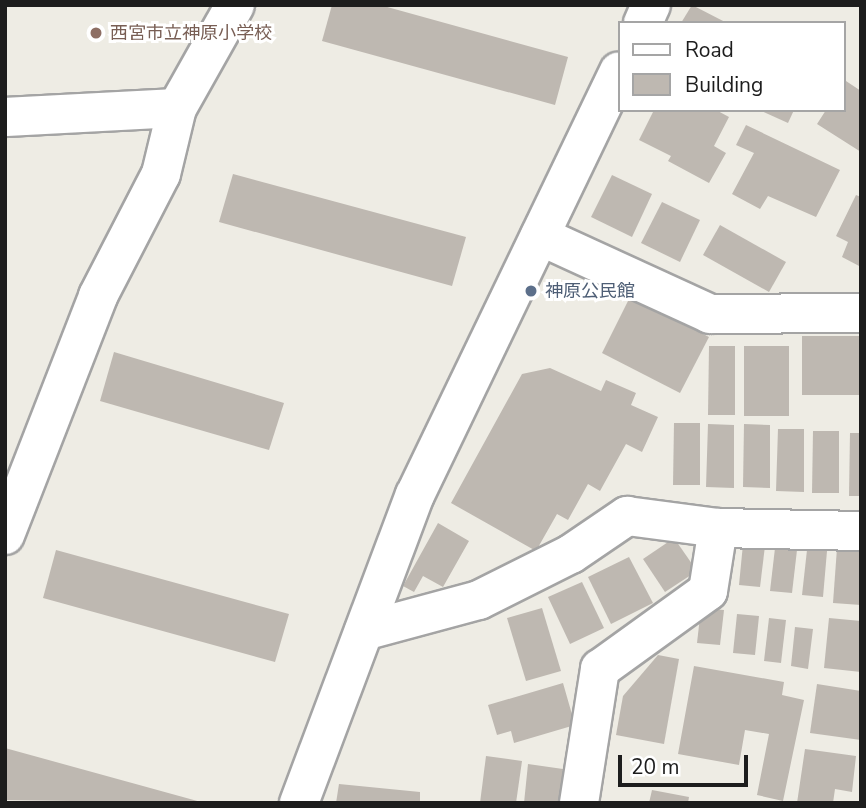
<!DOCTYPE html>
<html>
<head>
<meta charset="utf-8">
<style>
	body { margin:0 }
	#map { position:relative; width:866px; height:808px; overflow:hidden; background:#eeece4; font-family:"Nunito Sans","Noto Sans JP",sans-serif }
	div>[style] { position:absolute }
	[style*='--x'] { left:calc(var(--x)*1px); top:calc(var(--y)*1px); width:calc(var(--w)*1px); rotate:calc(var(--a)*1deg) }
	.building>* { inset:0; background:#beb8b1 }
	.roads { filter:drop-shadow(2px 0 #a4a4a4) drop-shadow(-2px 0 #a4a4a4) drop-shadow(0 2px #a4a4a4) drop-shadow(0 -2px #a4a4a4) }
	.minor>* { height:38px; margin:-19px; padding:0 19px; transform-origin:19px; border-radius:19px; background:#fff }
	.dots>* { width:19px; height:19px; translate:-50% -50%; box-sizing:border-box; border:4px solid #fff; border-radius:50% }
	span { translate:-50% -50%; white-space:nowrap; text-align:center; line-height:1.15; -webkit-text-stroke:6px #fff; paint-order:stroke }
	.education-label { font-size:18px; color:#785e54 }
	.left { translate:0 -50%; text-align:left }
	.service-label { font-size:18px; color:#4e5e75 }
	.frame { position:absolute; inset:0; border:7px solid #1d1d1d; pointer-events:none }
	.legend { position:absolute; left:618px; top:21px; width:228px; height:91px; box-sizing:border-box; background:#fff; border:2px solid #a5a5a5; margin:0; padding:9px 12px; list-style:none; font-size:21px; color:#1d1d1d }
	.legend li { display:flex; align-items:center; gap:14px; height:35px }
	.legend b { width:35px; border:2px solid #a5a5a5 }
	.scale { position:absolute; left:618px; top:755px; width:130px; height:32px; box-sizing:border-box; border:4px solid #1d1d1d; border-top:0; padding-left:9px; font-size:21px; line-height:24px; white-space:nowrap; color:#1d1d1d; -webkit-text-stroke:5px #fff; paint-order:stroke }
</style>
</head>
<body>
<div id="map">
	<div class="building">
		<div style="clip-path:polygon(332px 5px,380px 5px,568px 57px,555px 105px,322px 41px)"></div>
		<div style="clip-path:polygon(692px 5px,727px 23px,681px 23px)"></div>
		<div style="clip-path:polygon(846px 81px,861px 91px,861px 152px,817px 124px,826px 110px,843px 110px)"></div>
		<div style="clip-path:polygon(654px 110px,716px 110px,729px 117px,714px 146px,726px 153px,709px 183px,668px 161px,671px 156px,639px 140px)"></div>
		<div style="clip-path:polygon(759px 110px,794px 110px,788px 123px)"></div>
		<div style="clip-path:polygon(746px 125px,840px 170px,816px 217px,768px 196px,760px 209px,732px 194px,754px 153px,736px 145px)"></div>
		<div style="clip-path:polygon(233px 174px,466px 237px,452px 286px,219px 222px)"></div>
		<div style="clip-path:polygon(612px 175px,652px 194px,632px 237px,591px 217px)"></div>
		<div style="clip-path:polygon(856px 195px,861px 197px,861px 267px,842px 257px,848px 242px,836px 236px)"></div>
		<div style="clip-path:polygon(662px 202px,700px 220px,680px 262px,641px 243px)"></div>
		<div style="clip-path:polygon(720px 225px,786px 262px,769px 292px,703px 255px)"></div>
		<div style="clip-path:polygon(630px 297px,709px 337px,680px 393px,602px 353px)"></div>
		<div style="clip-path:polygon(802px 336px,861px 336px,861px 395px,802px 395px)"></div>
		<div style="clip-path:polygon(709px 346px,735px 346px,735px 415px,708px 415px)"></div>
		<div style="clip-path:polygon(744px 346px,789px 346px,789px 416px,744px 416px)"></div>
		<div style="clip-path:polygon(114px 352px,284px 403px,269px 450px,100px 401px)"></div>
		<div style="clip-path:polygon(550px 368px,601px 391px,606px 380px,636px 393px,631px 405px,658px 417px,642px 452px,626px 444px,600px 491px,588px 484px,568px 520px,557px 514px,536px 551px,451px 503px,522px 374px)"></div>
		<div style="clip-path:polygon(674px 423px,700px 423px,700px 485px,673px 485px)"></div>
		<div style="clip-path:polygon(708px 424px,734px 425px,734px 488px,706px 487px)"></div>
		<div style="clip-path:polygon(744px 424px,770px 425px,770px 488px,743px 487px)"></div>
		<div style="clip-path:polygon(778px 429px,804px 429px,804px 492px,776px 491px)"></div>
		<div style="clip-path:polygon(813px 431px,839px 431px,839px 493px,812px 493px)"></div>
		<div style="clip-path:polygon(850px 433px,861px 433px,861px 496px,849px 496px)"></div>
		<div style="clip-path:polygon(438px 523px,469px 541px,443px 587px,423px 576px,414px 592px,403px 586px)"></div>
		<div style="clip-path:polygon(674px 538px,697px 571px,665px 592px,643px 559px)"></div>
		<div style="clip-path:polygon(743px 544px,765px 546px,760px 587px,739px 585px)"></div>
		<div style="clip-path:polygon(775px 548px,797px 550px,792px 593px,770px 591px)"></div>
		<div style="clip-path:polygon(837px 548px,861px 550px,861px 605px,833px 603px)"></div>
		<div style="clip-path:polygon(56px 550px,289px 614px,275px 662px,43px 598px)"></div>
		<div style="clip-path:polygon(807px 550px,827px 551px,823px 597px,802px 595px)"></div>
		<div style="clip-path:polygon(629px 557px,653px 603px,611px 624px,588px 577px)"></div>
		<div style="clip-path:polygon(582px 582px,604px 628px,570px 644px,548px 597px)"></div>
		<div style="clip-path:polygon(542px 608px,561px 671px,526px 681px,507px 618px)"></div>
		<div style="clip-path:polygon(701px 608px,724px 610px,720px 645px,697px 643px)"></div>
		<div style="clip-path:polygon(737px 614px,759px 616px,755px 655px,733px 653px)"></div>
		<div style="clip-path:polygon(769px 618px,786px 620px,781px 663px,764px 661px)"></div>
		<div style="clip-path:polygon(829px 618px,861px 621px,861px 672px,824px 668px)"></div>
		<div style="clip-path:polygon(795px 627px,813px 629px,808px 669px,791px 666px)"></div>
		<div style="clip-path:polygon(658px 655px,679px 659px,664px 744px,616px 735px,623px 696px)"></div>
		<div style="clip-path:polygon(694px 666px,784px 682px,782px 695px,804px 700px,783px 801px,757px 795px,769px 734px,745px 730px,739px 765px,678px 754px)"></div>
		<div style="clip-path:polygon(563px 683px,575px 725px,514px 743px,511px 731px,497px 735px,488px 705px)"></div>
		<div style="clip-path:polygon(817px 684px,861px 691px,861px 740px,810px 733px)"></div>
		<div style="clip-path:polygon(5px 748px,201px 802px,201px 803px,5px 800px)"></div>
		<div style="clip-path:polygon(805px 749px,856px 756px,852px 792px,835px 789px,833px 803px,797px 803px)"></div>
		<div style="clip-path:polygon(486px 756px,522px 761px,516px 803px,480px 803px)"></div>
		<div style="clip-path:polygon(528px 764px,563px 769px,559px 803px,524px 803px)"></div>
		<div style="clip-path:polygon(339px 784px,420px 792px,420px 803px,336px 803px)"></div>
		<div style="clip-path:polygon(652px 790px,689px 797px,688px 803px,649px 803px)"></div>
	</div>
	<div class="roads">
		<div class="minor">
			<div style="--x:643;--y:23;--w:20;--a:-66"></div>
			<div style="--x:5;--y:117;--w:172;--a:-3"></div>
			<div style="--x:540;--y:236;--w:187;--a:24.6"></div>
			<div style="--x:710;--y:314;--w:151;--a:-0.4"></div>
			<div style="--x:5;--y:535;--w:256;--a:-68.7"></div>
			<div style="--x:98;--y:296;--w:137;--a:-62.7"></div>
			<div style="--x:161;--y:174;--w:68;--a:-76.4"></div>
			<div style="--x:177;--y:108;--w:118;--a:-60.6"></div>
			<div style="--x:364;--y:631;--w:119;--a:-15.1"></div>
			<div style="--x:479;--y:600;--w:103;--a:-26.6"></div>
			<div style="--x:571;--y:554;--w:68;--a:-34.2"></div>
			<div style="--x:627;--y:516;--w:92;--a:7.5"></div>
			<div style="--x:718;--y:528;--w:143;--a:1.2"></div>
			<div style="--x:299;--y:803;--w:329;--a:-69.4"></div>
			<div style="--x:415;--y:495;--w:470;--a:-64.3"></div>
			<div style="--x:579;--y:803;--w:136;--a:-81.1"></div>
			<div style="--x:600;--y:669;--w:133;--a:-35.8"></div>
			<div style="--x:708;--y:591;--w:64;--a:-81"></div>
		</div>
	</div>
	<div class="dots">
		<div style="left:96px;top:33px;background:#8d6e63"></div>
		<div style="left:531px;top:291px;background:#5c6f8a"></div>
	</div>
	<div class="education-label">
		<span class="left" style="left:110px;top:33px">西宮市立神原小学校</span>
	</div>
	<div class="service-label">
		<span class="left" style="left:545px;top:291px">神原公民館</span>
	</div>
	<div class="frame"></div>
	<ul class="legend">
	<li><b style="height:9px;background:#fff"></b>Road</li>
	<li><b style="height:19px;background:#beb8b1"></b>Building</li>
	</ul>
	<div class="scale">20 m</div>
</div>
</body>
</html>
